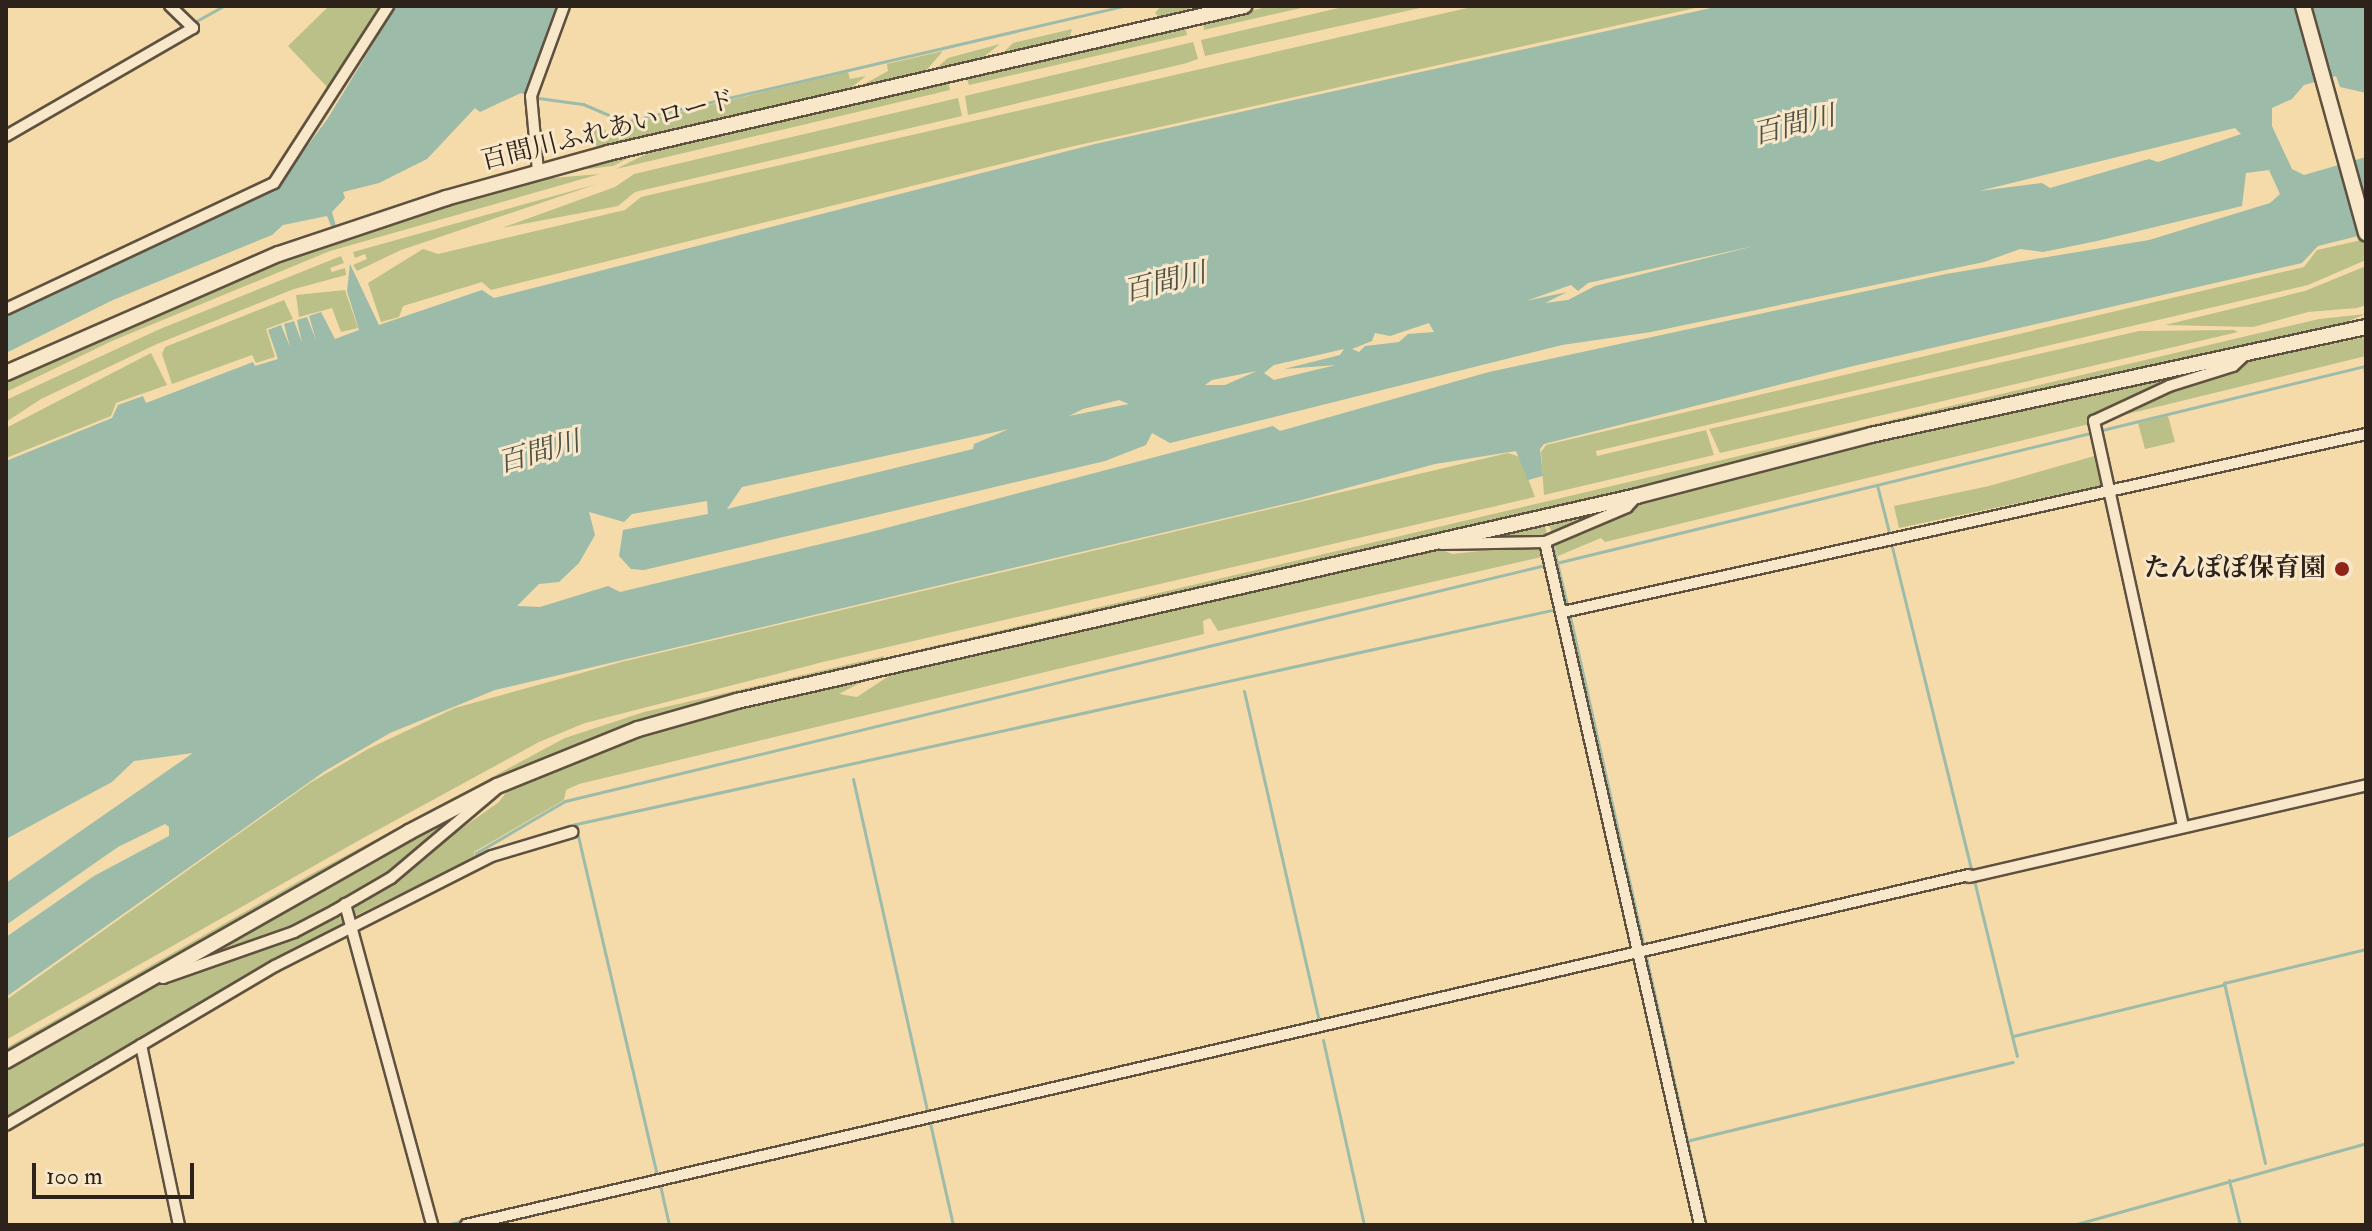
<!DOCTYPE html>
<html>
<head>
<meta charset="utf-8">
<style>
	body { margin:0 }
	#map { position:relative; width:2372px; height:1231px; overflow:hidden; background:#f5daaa; font-family:"IM FELL Double Pica","Noto Serif JP",serif }
	div>[style] { position:absolute }
	[style*='--x'] { left:calc(var(--x)*1px); top:calc(var(--y)*1px); width:calc(var(--w)*1px); rotate:calc(var(--a)*1deg) }
	.green>* { inset:0; background:#bbc088 }
	.water>* { inset:0; background:#9cbba9 }
	.stream>* { height:3px; margin:-1.5px; padding:0 1.5px; transform-origin:1.5px; border-radius:1.5px; background:#9cbba9 }
	.roads { filter:drop-shadow(2px 0 #5f513f) drop-shadow(-2px 0 #5f513f) drop-shadow(0 2px #5f513f) drop-shadow(0 -2px #5f513f) }
	.minor>* { height:10px; margin:-5px; padding:0 5px; transform-origin:5px; border-radius:5px; background:#f8e7c8 }
	.tertiary>* { height:14px; margin:-7px; padding:0 7px; transform-origin:7px; border-radius:7px; background:#f8e7c8 }
	.secondary>* { height:14px; margin:-7px; padding:0 7px; transform-origin:7px; border-radius:7px; background:#f8e7c8 }
	.dots>* { width:22px; height:22px; translate:-50% -50%; box-sizing:border-box; border:4px solid #f8e7c8; border-radius:50% }
	span { translate:-50% -50%; white-space:nowrap; text-align:center; line-height:1.15; -webkit-text-stroke:6px #f8e7c8; paint-order:stroke }
	.street-label { font-size:26px; color:#2d231b }
	.poi-label { font-size:26px; color:#2d231b; font-weight:700 }
	.right { translate:-100% -50%; text-align:right }
	.water-label { font-size:28px; color:#4e5146; font-style:italic }
	.frame { position:absolute; inset:0; border:8px solid #2d231b; pointer-events:none }
	.scale { position:absolute; left:32px; top:1163px; width:162px; height:36px; box-sizing:border-box; border:4px solid #2d231b; border-top:0; padding-left:10px; font-size:24px; line-height:28px; white-space:nowrap; color:#2d231b; -webkit-text-stroke:6px #f8e7c8; paint-order:stroke }
</style>
</head>
<body>
<div id="map">
	<div class="green">
		<div style="clip-path:polygon(329px 6px,381px 6px,330px 90px,288px 46px)"></div>
		<div style="clip-path:polygon(1161px 6px,1199px 6px,1159px 17px,1155px 13px)"></div>
		<div style="clip-path:polygon(1271px 6px,1310px 6px,1204px 30px,1203px 22px)"></div>
		<div style="clip-path:polygon(1347px 6px,1429px 6px,1205px 56px,1201px 40px)"></div>
		<div style="clip-path:polygon(1476px 6px,1704px 6px,1061px 149px,491px 290px,482px 282px,403px 306px,399px 317px,381px 322px,368px 283px,423px 249px,438px 254px,625px 210px,641px 197px)"></div>
		<div style="clip-path:polygon(1185px 26px,1187px 35px,969px 85px,967px 79px)"></div>
		<div style="clip-path:polygon(1072px 29px,1069px 39px,1000px 56px,1013px 43px)"></div>
		<div style="clip-path:polygon(1193px 42px,1198px 59px,1187px 63px,968px 115px,965px 96px)"></div>
		<div style="clip-path:polygon(1000px 44px,981px 59px,933px 71px,948px 58px)"></div>
		<div style="clip-path:polygon(943px 51px,924px 73px,857px 88px,888px 71px,887px 64px)"></div>
		<div style="clip-path:polygon(848px 72px,850px 79px,866px 76px,844px 93px,597px 150px,593px 127px,611px 131px,615px 120px,641px 121px)"></div>
		<div style="clip-path:polygon(948px 81px,950px 90px,616px 169px,652px 151px)"></div>
		<div style="clip-path:polygon(958px 98px,962px 116px,635px 192px,618px 206px,502px 228px,615px 187px,634px 174px)"></div>
		<div style="clip-path:polygon(636px 154px,613px 166px,555px 173px)"></div>
		<div style="clip-path:polygon(600px 174px,330px 251px,112px 341px,6px 392px,6px 381px,44px 362px,330px 243px,529px 180px)"></div>
		<div style="clip-path:polygon(597px 184px,401px 250px,357px 271px,353px 265px,367px 259px,365px 254px,355px 258px,353px 252px)"></div>
		<div style="clip-path:polygon(2366px 239px,2366px 260px,2308px 285px,1596px 451px,1597px 456px,1706px 430px,1714px 455px,1544px 495px,1541px 452px,1546px 445px,2304px 267px,2317px 250px)"></div>
		<div style="clip-path:polygon(341px 256px,344px 263px,330px 268px,332px 272px,345px 268px,346px 275px,294px 289px,157px 344px,41px 399px,6px 422px,6px 400px,160px 329px)"></div>
		<div style="clip-path:polygon(2366px 266px,2366px 305px,2357px 308px,2308px 312px,2253px 327px,2165px 325px,2305px 291px)"></div>
		<div style="clip-path:polygon(345px 290px,358px 328px,341px 332px,332px 308px,299px 317px,296px 295px)"></div>
		<div style="clip-path:polygon(284px 300px,293px 319px,266px 329px,275px 357px,256px 363px,252px 355px,172px 384px,162px 354px,165px 347px)"></div>
		<div style="clip-path:polygon(2366px 314px,2321px 332px,1978px 405px,1434px 537px,896px 655px,2319px 319px)"></div>
		<div style="clip-path:polygon(2234px 330px,2238px 332px,1720px 453px,1709px 429px,2139px 331px)"></div>
		<div style="clip-path:polygon(2366px 337px,2366px 356px,2099px 421px,2187px 385px,2236px 373px,2250px 361px)"></div>
		<div style="clip-path:polygon(151px 353px,167px 385px,116px 403px,111px 416px,6px 458px,6px 428px)"></div>
		<div style="clip-path:polygon(2220px 366px,2091px 417px,2089px 424px,1605px 542px,1601px 538px,1558px 556px,1554px 542px,1632px 512px,1644px 499px,2054px 398px)"></div>
		<div style="clip-path:polygon(2168px 416px,2175px 442px,2145px 449px,2138px 423px)"></div>
		<div style="clip-path:polygon(1508px 453px,1520px 457px,1535px 497px,823px 662px,585px 723px,539px 742px,365px 837px,6px 1040px,6px 1000px,310px 783px,368px 749px,455px 708px,621px 662px)"></div>
		<div style="clip-path:polygon(2098px 455px,2104px 485px,1899px 528px,1894px 506px,1989px 486px)"></div>
		<div style="clip-path:polygon(1613px 509px,1553px 535px,1551px 531px,1548px 522px)"></div>
		<div style="clip-path:polygon(1545px 523px,1547px 536px,1466px 540px)"></div>
		<div style="clip-path:polygon(1537px 545px,1546px 556px,1218px 631px,1210px 618px,1203px 621px,1204px 634px,579px 784px,566px 790px,564px 800px,474px 852px,475px 857px,353px 917px,355px 903px,499px 802px,511px 786px,649px 732px,883px 671px,839px 694px,857px 697px,898px 670px,1435px 547px,1452px 554px)"></div>
		<div style="clip-path:polygon(884px 656px,883px 661px,714px 701px,599px 737px,520px 769px,6px 1053px,6px 1048px,315px 872px,565px 738px,644px 712px)"></div>
		<div style="clip-path:polygon(477px 802px,387px 876px,291px 930px,181px 967px)"></div>
		<div style="clip-path:polygon(334px 914px,346px 921px,6px 1117px,6px 1066px,150px 984px,170px 984px)"></div>
	</div>
	<div class="water">
		<div style="clip-path:polygon(396px 6px,558px 6px,526px 95px,521px 93px,480px 112px,475px 108px,427px 159px,379px 183px,343px 192px,345px 198px,332px 212px,336px 226px,331px 226px,327px 216px,283px 225px,272px 235px,113px 300px,6px 353px,6px 312px,275px 190px,328px 118px)"></div>
		<div style="clip-path:polygon(evenodd,1720px 6px,2366px 6px,2366px 93px,2340px 87px,2336px 76px,2304px 85px,2292px 99px,2272px 108px,2272px 126px,2292px 169px,2304px 175px,2366px 157px,2366px 234px,2318px 246px,2302px 263px,1849px 367px,1544px 444px,1540px 449px,1543px 476px,1528px 480px,1516px 451px,1435px 464px,1302px 500px,495px 690px,390px 733px,325px 771px,6px 997px,6px 937px,94px 876px,169px 836px,169px 827px,165px 824px,118px 847px,6px 925px,6px 883px,193px 753px,134px 761px,112px 782px,6px 839px,6px 461px,112px 418px,118px 405px,143px 396px,146px 403px,253px 362px,255px 366px,278px 359px,268px 330px,281px 325px,290px 347px,284px 324px,294px 321px,302px 343px,297px 320px,307px 317px,316px 340px,309px 316px,321px 312px,335px 339px,359px 330px,347px 291px,350px 264px,379px 325px,482px 290px,494px 298px,1095px 144px,1720px 6px,2235px 128px,2241px 134px,2158px 162px,2149px 159px,2050px 188px,2042px 183px,1979px 191px,2235px 128px,1720px 6px,2269px 170px,2280px 194px,2270px 203px,2149px 240px,1946px 274px,1489px 372px,1280px 431px,1273px 426px,867px 533px,620px 592px,608px 586px,540px 607px,517px 606px,539px 584px,559px 582px,579px 563px,595px 535px,589px 512px,624px 522px,632px 514px,707px 501px,708px 514px,623px 530px,619px 556px,631px 569px,644px 570px,1105px 461px,1146px 445px,1152px 433px,1170px 443px,1562px 345px,1651px 332px,1984px 262px,2020px 249px,2043px 252px,2097px 241px,2242px 206px,2246px 173px,2269px 170px,1720px 6px,1758px 245px,1595px 286px,1568px 300px,1545px 303px,1567px 292px,1526px 301px,1571px 285px,1578px 291px,1588px 283px,1758px 245px,1720px 6px,1429px 323px,1434px 332px,1408px 334px,1399px 342px,1365px 346px,1359px 352px,1352px 349px,1372px 341px,1375px 333px,1390px 336px,1429px 323px,1720px 6px,1344px 349px,1340px 355px,1284px 369px,1336px 365px,1274px 380px,1264px 373px,1274px 365px,1344px 349px,1720px 6px,1257px 371px,1225px 385px,1205px 385px,1212px 380px,1257px 371px,1720px 6px,1119px 400px,1129px 404px,1069px 416px,1083px 409px,1119px 400px,1720px 6px,1009px 429px,974px 444px,973px 449px,727px 509px,742px 487px,1009px 429px)"></div>
	</div>
	<div class="stream">
		<div style="--x:191;--y:24;--w:37;--a:-29"></div>
		<div style="--x:538;--y:98;--w:45;--a:7.6"></div>
		<div style="--x:583;--y:104;--w:46;--a:23.2"></div>
		<div style="--x:625;--y:122;--w:511;--a:-13.11"></div>
		<div style="--x:2098;--y:431;--w:274;--a:-13.7"></div>
		<div style="--x:2364;--y:366;--w:11;--a:80"></div>
		<div style="--x:1877;--y:485;--w:49;--a:75.7"></div>
		<div style="--x:1891;--y:543;--w:340;--a:76.2"></div>
		<div style="--x:1553;--y:546;--w:61;--a:76.7"></div>
		<div style="--x:1556;--y:563;--w:550;--a:-13.68"></div>
		<div style="--x:1567;--y:605;--w:426;--a:-12.3"></div>
		<div style="--x:1569;--y:612;--w:628;--a:77.4"></div>
		<div style="--x:1244;--y:691;--w:339;--a:77.2"></div>
		<div style="--x:2174;--y:762;--w:60;--a:76.4"></div>
		<div style="--x:853;--y:779;--w:344;--a:77.4"></div>
		<div style="--x:2186;--y:821;--w:49;--a:-11.8"></div>
		<div style="--x:578;--y:836;--w:348;--a:76.9"></div>
		<div style="--x:477;--y:857;--w:4;--a:-104"></div>
		<div style="--x:476;--y:853;--w:103;--a:-30.3"></div>
		<div style="--x:565;--y:801;--w:1008;--a:-13.54"></div>
		<div style="--x:1971;--y:871;--w:213;--a:-13.3"></div>
		<div style="--x:1974;--y:880;--w:181;--a:76.3"></div>
		<div style="--x:320;--y:938;--w:189;--a:-27.1"></div>
		<div style="--x:488;--y:852;--w:92;--a:-17.7"></div>
		<div style="--x:576;--y:824;--w:1003;--a:-12.37"></div>
		<div style="--x:2013;--y:1036;--w:216;--a:-13.7"></div>
		<div style="--x:1323;--y:1040;--w:189;--a:77.5"></div>
		<div style="--x:6;--y:1119;--w:199;--a:-30.6"></div>
		<div style="--x:930;--y:1123;--w:105;--a:77.3"></div>
		<div style="--x:1686;--y:1141;--w:336;--a:-13.6"></div>
		<div style="--x:408;--y:1155;--w:73;--a:74.8"></div>
		<div style="--x:2265;--y:1163;--w:185;--a:-102.8"></div>
		<div style="--x:2224;--y:983;--w:146;--a:-13.5"></div>
		<div style="--x:2229;--y:1180;--w:46;--a:76.3"></div>
		<div style="--x:660;--y:1185;--w:41;--a:77.3"></div>
		<div style="--x:553;--y:1200;--w:160;--a:-13.3"></div>
		<div style="--x:445;--y:1225;--w:24;--a:-12"></div>
		<div style="--x:2073;--y:1225;--w:304;--a:-15.6"></div>
	</div>
	<div class="roads">
		<div class="minor">
			<div style="--x:6;--y:136;--w:216;--a:-30"></div>
			<div style="--x:193;--y:28;--w:32;--a:-136"></div>
			<div style="--x:538;--y:171;--w:75;--a:-95.3"></div>
			<div style="--x:531;--y:96;--w:96;--a:-69.9"></div>
			<div style="--x:6;--y:309;--w:296;--a:-25.2"></div>
			<div style="--x:274;--y:183;--w:211;--a:-57.2"></div>
			<div style="--x:1545;--y:542;--w:700;--a:77.21"></div>
			<div style="--x:1441;--y:544;--w:104;--a:-1.1"></div>
			<div style="--x:1545;--y:542;--w:89;--a:-23.1"></div>
			<div style="--x:1627;--y:507;--w:15;--a:-48"></div>
			<div style="--x:1563;--y:612;--w:822;--a:-12.5"></div>
			<div style="--x:2183;--y:826;--w:415;--a:-102.4"></div>
			<div style="--x:2094;--y:421;--w:83;--a:-25"></div>
			<div style="--x:2169;--y:386;--w:67;--a:-17.4"></div>
			<div style="--x:2233;--y:366;--w:16;--a:-43"></div>
			<div style="--x:1969;--y:877;--w:408;--a:-13"></div>
			<div style="--x:345;--y:904;--w:333;--a:74.8"></div>
			<div style="--x:160;--y:974;--w:5;--a:53"></div>
			<div style="--x:163;--y:978;--w:139;--a:-19.3"></div>
			<div style="--x:294;--y:932;--w:45;--a:-27.7"></div>
			<div style="--x:334;--y:911;--w:66;--a:-30.1"></div>
			<div style="--x:391;--y:878;--w:136;--a:-40.2"></div>
			<div style="--x:141;--y:1045;--w:184;--a:78.1"></div>
			<div style="--x:6;--y:1125;--w:312;--a:-30.6"></div>
			<div style="--x:275;--y:966;--w:243;--a:-26.9"></div>
			<div style="--x:492;--y:856;--w:84;--a:-16.7"></div>
			<div style="--x:466;--y:1225;--w:1543;--a:-13.11"></div>
		</div>
		<div class="tertiary">
			<div style="--x:6;--y:373;--w:298;--a:-23.6"></div>
			<div style="--x:279;--y:254;--w:176;--a:-18.5"></div>
			<div style="--x:446;--y:198;--w:168;--a:-15.5"></div>
			<div style="--x:608;--y:153;--w:653;--a:-13.01"></div>
			<div style="--x:6;--y:1061;--w:464;--a:-29.6"></div>
			<div style="--x:409;--y:832;--w:99;--a:-27.6"></div>
			<div style="--x:497;--y:786;--w:152;--a:-22"></div>
			<div style="--x:638;--y:729;--w:103;--a:-15.8"></div>
			<div style="--x:737;--y:701;--w:923;--a:-12.83"></div>
			<div style="--x:1637;--y:496;--w:242;--a:-14.6"></div>
			<div style="--x:1871;--y:435;--w:507;--a:-12.31"></div>
		</div>
		<div class="secondary">
			<div style="--x:2303;--y:6;--w:236;--a:74.5"></div>
		</div>
	</div>
	<div class="dots">
		<div style="left:2342px;top:569px;background:#8f2418"></div>
	</div>
	<div class="street-label">
		<span style="left:608px;top:131px;rotate:-14deg">百間川ふれあいロード</span>
	</div>
	<div class="poi-label">
		<span class="right" style="left:2326px;top:569px">たんぽぽ保育園</span>
	</div>
	<div class="water-label">
		<span style="left:1794px;top:126px;rotate:-14deg">百間川</span>
		<span style="left:1165px;top:283px;rotate:-14deg">百間川</span>
		<span style="left:539px;top:453px;rotate:-16deg">百間川</span>
	</div>
	<div class="frame"></div>
	<div class="scale">100 m</div>
</div>
</body>
</html>
